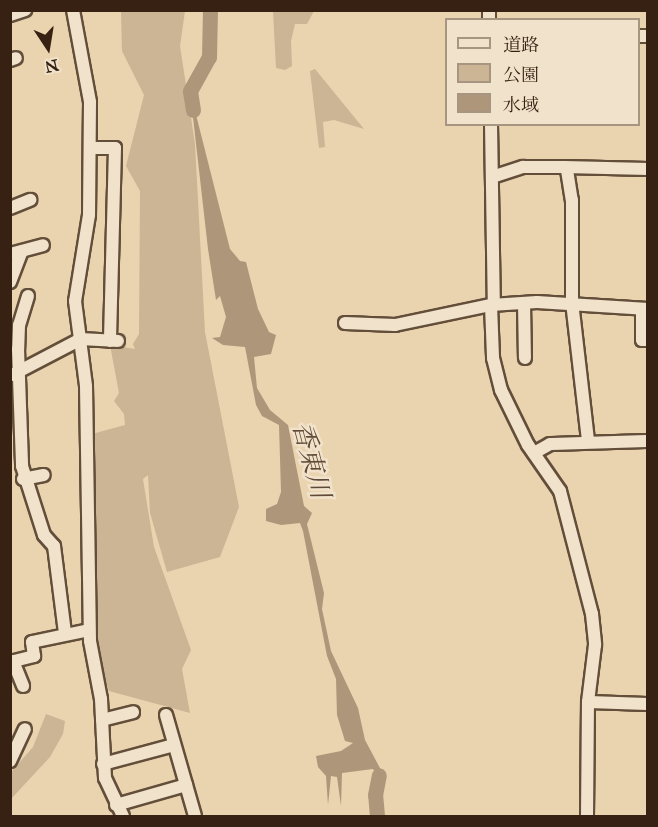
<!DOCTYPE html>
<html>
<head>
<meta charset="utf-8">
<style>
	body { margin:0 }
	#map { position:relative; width:658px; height:827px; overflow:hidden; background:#ead3af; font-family:"IM FELL Great Primer","Noto Serif JP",serif }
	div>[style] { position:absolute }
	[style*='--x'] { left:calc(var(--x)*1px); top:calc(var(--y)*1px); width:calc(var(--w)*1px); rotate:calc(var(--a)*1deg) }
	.green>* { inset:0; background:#cbb594 }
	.water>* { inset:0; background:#ad967a }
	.river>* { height:15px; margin:-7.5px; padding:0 7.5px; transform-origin:7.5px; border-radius:7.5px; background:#ad967a }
	.roads { filter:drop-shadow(2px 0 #634e3a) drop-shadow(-2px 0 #634e3a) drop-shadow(0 2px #634e3a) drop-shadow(0 -2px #634e3a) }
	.minor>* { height:12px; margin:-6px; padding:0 6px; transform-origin:6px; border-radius:6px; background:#f1e2cb }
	span { translate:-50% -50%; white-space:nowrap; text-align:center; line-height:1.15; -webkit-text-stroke:5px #f1e2cb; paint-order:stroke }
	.water-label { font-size:26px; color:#604a37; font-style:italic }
	.frame { position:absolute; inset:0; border:12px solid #362113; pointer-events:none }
	.legend { position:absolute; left:445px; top:18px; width:195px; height:108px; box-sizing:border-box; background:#f1e2cb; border:2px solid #a69581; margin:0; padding:8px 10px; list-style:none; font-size:18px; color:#362113 }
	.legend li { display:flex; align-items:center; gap:12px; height:30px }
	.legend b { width:30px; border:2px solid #a69581 }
	.north { position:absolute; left:18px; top:18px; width:60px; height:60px; -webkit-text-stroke:4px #f1e2cb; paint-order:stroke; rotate:168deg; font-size:16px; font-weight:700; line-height:24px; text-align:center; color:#362113 }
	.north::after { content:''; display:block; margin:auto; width:21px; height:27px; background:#362113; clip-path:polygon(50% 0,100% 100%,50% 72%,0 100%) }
</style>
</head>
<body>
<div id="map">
	<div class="green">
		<div style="clip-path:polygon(121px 11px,185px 11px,180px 46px,195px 144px,205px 332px,239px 507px,220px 557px,167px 572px,150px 513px,148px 475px,143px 479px,154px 547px,191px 650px,182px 669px,190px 713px,109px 691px,94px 642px,92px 434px,125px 425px,124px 414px,114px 401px,119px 393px,110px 345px,135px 349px,133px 344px,139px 334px,140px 191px,126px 166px,144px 95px,122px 51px)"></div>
		<div style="clip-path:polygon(273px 11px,314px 11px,307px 24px,295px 24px,291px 41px,292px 66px,285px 70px,276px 68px)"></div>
		<div style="clip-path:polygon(315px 69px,364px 129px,334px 120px,323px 122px,325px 147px,319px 148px,310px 71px)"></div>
		<div style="clip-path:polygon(46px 714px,65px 721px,63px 734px,50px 757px,11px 799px,11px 772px,33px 747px)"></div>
	</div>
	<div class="water">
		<div style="clip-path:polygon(190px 91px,230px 249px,240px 261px,246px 262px,258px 309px,269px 332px,276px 335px,271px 354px,254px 357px,257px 388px,270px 410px,288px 425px,304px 506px,312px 513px,307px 524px,324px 593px,322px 609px,331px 651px,358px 708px,365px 740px,381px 770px,381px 786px,375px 795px,378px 779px,373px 769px,342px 773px,341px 806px,337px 777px,331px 776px,328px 805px,326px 776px,318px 767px,316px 756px,341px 751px,353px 743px,345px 741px,337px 715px,336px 679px,327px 656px,303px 531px,300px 523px,281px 525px,266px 521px,266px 509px,277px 504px,281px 492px,279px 425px,262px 416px,256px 405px,245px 347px,223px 345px,212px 338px,220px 337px,226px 317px,220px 296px,216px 300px,208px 249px)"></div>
	</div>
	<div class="river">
		<div style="--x:193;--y:110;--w:19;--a:-99"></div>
		<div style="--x:190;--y:91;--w:39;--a:-61"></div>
		<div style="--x:209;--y:57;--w:47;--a:-88.8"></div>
		<div style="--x:377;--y:816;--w:21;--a:-95"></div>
		<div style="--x:375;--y:795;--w:20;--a:-79"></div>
	</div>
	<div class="roads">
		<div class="minor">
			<div style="--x:73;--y:10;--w:94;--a:79.5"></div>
			<div style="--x:90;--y:102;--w:113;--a:90.5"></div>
			<div style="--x:89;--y:215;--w:87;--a:99.2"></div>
			<div style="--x:75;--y:301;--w:86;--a:82.6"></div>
			<div style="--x:86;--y:386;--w:255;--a:89.1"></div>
			<div style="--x:90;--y:641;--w:59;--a:79.3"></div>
			<div style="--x:101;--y:699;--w:79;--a:87.1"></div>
			<div style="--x:105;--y:778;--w:42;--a:64.7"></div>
			<div style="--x:489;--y:10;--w:10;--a:90"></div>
			<div style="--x:10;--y:15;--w:16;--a:-18"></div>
			<div style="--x:638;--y:36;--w:10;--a:0"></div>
			<div style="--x:10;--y:60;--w:6;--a:-18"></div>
			<div style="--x:491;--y:124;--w:181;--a:89.1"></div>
			<div style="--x:90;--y:148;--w:25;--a:0"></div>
			<div style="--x:115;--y:148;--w:193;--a:91.5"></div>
			<div style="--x:564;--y:167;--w:84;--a:1.4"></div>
			<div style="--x:492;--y:177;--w:33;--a:-18"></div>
			<div style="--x:523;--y:167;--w:41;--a:0"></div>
			<div style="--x:564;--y:167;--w:4;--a:45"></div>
			<div style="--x:567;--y:170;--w:30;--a:81"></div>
			<div style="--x:572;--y:200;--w:102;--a:90"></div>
			<div style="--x:572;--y:302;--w:140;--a:83.4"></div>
			<div style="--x:10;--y:208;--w:22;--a:-22"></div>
			<div style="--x:10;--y:254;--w:34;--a:-15"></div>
			<div style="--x:10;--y:282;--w:33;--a:-69"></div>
			<div style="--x:28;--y:296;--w:30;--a:107"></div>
			<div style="--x:19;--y:325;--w:24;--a:92"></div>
			<div style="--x:18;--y:349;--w:117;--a:88"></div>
			<div style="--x:22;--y:466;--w:72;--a:72.3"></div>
			<div style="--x:44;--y:535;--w:15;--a:48"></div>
			<div style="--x:54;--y:546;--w:88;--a:82.8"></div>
			<div style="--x:524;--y:303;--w:55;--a:89"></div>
			<div style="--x:491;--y:305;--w:53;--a:87.8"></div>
			<div style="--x:493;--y:358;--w:33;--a:76"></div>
			<div style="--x:501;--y:390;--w:61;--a:63.9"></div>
			<div style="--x:528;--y:445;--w:56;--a:55.2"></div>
			<div style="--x:560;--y:491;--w:127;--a:75.4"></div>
			<div style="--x:592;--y:614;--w:31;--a:84"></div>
			<div style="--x:595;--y:645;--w:57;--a:97"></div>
			<div style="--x:588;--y:702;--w:114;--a:90.5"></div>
			<div style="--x:642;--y:309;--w:31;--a:90"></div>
			<div style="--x:642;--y:340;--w:6;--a:0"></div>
			<div style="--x:345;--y:323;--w:50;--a:2.3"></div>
			<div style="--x:395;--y:325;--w:98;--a:-11.8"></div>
			<div style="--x:491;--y:305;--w:46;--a:-3.7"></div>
			<div style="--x:537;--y:302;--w:111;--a:3.6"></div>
			<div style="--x:12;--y:375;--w:78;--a:-27.6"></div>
			<div style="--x:81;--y:339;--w:37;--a:3"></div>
			<div style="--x:534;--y:453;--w:18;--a:-29"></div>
			<div style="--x:550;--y:444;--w:98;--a:-1.8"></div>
			<div style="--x:23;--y:479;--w:21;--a:-11"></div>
			<div style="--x:13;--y:661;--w:27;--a:68"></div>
			<div style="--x:10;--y:662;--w:25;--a:-14"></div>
			<div style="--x:34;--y:656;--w:14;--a:-98"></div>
			<div style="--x:32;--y:642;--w:58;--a:-11.9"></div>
			<div style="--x:588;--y:702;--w:60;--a:1.9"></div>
			<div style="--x:166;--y:715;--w:105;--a:74"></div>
			<div style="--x:102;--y:720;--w:32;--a:-14"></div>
			<div style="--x:10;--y:761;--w:35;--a:-65"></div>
			<div style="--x:103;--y:764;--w:73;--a:-15"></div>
			<div style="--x:116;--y:805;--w:73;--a:-15.9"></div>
		</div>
	</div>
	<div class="water-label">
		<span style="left:311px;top:460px;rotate:75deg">香東川</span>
	</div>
	<div class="frame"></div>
	<ul class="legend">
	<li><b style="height:8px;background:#f1e2cb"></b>道路</li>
	<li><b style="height:16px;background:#cbb594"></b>公園</li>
	<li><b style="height:16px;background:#ad967a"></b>水域</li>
	</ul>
	<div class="north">N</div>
</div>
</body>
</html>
